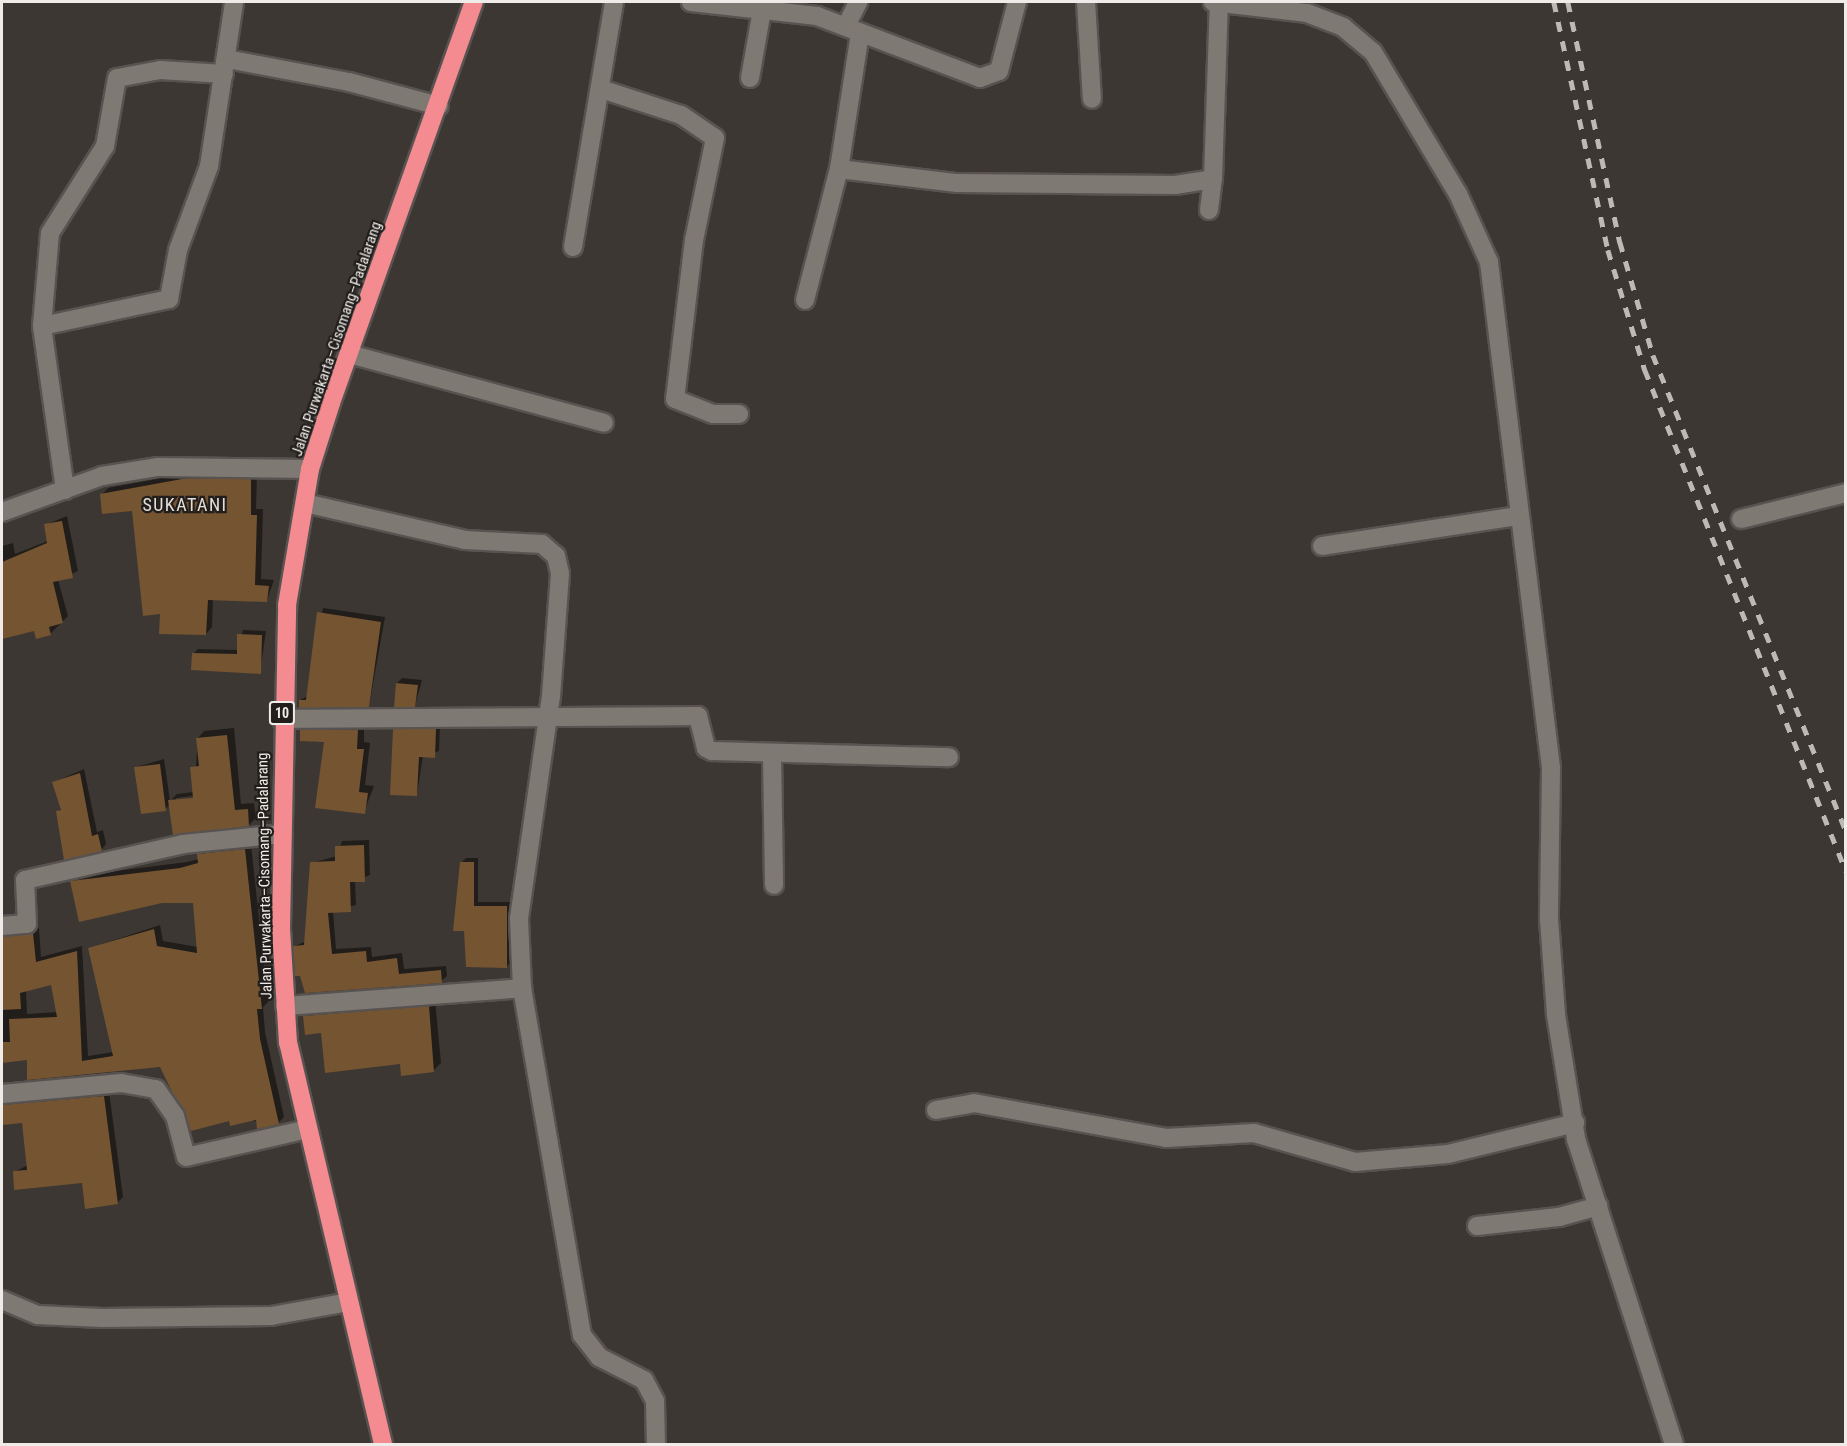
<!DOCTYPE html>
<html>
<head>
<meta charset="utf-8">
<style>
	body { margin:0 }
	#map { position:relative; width:1847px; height:1446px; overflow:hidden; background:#3c3732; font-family:"Roboto Condensed",sans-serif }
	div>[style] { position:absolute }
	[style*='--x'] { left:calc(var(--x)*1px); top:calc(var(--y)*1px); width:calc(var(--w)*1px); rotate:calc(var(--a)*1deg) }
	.shadow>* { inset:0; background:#0007 }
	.building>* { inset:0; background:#755431 }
	.roads { filter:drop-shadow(2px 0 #585350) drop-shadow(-2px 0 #585350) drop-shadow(0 2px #585350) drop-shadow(0 -2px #585350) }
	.minor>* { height:18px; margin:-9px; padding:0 9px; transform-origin:9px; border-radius:9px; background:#7f7974 }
	.highway>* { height:18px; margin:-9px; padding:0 9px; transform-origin:9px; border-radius:9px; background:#f38b90 }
	.rail>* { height:4.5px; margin-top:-2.25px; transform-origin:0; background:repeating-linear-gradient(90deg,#bdb9b5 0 10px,transparent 0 20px) }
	span { translate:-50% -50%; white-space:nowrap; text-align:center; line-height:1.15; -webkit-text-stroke:4.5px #211e1c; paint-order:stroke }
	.shield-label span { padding:2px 4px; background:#211e1c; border:2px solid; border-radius:4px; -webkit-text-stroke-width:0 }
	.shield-label { font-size:14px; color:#eeebe8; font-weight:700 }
	.street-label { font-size:15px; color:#eeebe8 }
	.quarter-label { font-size:18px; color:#e4ded8; letter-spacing:1.5px }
	.frame { position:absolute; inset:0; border:3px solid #eeebe8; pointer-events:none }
</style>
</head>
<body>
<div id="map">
	<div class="shadow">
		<div style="clip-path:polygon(190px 473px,257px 474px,256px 509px,263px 509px,261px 579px,274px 580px,267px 600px,213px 598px,212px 627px,206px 634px,162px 612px,145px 614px,133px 509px,102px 495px,108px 488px)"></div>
		<div style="clip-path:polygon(67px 516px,78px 571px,58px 580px,68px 616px,50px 634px,35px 629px,2px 637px,2px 546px,13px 543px,15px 554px,48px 541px,45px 525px)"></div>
		<div style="clip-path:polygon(323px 608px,385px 617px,369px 706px,300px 700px,308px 696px)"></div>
		<div style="clip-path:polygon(243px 630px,266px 631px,260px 672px,193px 654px,198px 649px,238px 650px)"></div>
		<div style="clip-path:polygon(402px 678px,422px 680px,415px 705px,397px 683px)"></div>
		<div style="clip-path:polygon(364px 723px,364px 742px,370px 743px,365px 785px,374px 786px,364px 812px,326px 741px,302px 731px,309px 724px)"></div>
		<div style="clip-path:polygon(400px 725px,440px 725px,439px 751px,423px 756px,417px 794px,395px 730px)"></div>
		<div style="clip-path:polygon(evenodd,234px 728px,241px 804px,254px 803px,256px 818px,249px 825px,171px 804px,165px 809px,136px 767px,164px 759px,170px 801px,177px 794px,194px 792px,198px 738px,204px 731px,234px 728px,200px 795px,200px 798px,176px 801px,176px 798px,200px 795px)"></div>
		<div style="clip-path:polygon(84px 769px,97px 832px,103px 830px,106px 844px,101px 850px,58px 812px,62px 808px,54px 782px)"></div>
		<div style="clip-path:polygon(369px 840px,370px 875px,355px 881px,356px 905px,333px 911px,336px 949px,371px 947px,372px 957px,402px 953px,404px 969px,446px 966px,447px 976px,441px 981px,306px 992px,295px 946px,306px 941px,311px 863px,337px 856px,342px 841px)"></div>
		<div style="clip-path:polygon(evenodd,251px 844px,268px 1002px,263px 1007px,265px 1032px,284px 1117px,278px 1123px,230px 1119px,161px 1066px,2px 1059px,2px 928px,39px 928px,41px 957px,82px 946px,88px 1056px,114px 1052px,90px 948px,160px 925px,163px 941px,198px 947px,194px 902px,72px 882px,77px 876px,187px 862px,199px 859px,204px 849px,251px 844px,52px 983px,58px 1012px,27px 1014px,26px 990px,52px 983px)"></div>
		<div style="clip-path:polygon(466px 858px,478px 858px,478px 902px,511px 902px,511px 962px,506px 967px,465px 930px,461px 863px)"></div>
		<div style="clip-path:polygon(435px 1000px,441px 1063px,434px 1070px,322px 1031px,305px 1016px,311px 1010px)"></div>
		<div style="clip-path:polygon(109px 1091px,123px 1197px,117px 1203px,83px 1181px,14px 1172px,28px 1165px,24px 1121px,2px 1123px,2px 1099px)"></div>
	</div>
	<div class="building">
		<div style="clip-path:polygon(182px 479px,251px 479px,251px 515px,257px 515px,255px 585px,269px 586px,267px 602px,208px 600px,206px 635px,159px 634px,160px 614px,143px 616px,132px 511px,102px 514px,100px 494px)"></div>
		<div style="clip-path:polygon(62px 521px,73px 578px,53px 582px,63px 623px,49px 627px,51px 635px,36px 639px,34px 631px,2px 639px,2px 562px,47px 543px,44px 524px)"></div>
		<div style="clip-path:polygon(317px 612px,381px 622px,369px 707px,299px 708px,299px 700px,306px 700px)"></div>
		<div style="clip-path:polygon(237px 634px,262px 635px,261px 674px,191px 670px,192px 653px,237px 654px)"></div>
		<div style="clip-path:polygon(396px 683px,418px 685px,415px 707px,394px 707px)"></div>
		<div style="clip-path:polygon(393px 729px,436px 729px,435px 758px,419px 757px,417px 796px,390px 795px)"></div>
		<div style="clip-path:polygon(300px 730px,358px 730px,357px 749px,364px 749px,359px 792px,368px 793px,365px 814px,315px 808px,324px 742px,300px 741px)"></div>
		<div style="clip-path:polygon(227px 735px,235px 810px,248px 809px,249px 826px,173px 835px,168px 800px,193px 798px,190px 767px,199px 766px,196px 738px)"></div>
		<div style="clip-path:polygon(160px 764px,166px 811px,141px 814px,134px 767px)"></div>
		<div style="clip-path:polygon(80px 773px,92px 836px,98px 834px,102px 851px,64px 860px,56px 811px,61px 810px,52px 782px)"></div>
		<div style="clip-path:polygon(364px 845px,365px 882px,350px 882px,351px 912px,328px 913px,332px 954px,366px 951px,367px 962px,397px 958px,399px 974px,441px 970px,442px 983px,305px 993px,300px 976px,295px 976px,293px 946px,304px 945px,310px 862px,335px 861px,335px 846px)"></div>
		<div style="clip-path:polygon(245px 849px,262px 1009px,257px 1009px,260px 1039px,279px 1124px,257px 1129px,256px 1120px,230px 1126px,229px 1121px,191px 1131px,160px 1067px,27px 1080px,27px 1060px,2px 1063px,2px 1042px,10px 1042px,9px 1019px,57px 1017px,51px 985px,20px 993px,21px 1009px,2px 1010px,2px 937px,33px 933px,36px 962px,77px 951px,82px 1061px,113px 1056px,88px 948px,154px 929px,157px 946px,197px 953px,193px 903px,162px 903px,79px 922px,70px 881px,180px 868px,198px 863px,197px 854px)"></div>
		<div style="clip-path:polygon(460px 862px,474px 862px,474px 906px,507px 906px,507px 968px,466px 967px,464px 931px,453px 931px)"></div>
		<div style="clip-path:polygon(429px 1006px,434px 1072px,401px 1076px,400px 1064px,325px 1073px,321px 1033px,305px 1035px,303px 1016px)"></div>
		<div style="clip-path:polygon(104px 1096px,118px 1204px,85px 1209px,82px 1183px,14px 1190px,13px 1171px,27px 1170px,22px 1123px,2px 1125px,2px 1105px)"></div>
	</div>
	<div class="roads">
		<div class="minor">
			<div style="--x:691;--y:2;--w:127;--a:6.3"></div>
			<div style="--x:817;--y:16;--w:174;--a:20.8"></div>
			<div style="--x:980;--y:78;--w:20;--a:-20"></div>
			<div style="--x:999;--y:71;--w:71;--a:-75.4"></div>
			<div style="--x:1086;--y:2;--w:97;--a:86.5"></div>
			<div style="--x:1213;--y:2;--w:95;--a:6.7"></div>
			<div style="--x:1307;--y:13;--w:39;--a:21"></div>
			<div style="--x:1343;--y:27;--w:39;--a:40"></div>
			<div style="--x:1373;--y:52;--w:165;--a:59.1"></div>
			<div style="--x:1458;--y:194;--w:75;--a:65.5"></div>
			<div style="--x:1489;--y:262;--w:510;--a:83.01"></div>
			<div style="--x:1551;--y:768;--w:151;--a:90.8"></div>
			<div style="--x:1549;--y:919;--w:96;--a:85.8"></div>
			<div style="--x:1556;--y:1015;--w:126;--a:80.8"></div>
			<div style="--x:1576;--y:1139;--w:320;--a:72.2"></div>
			<div style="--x:846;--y:26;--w:27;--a:-63"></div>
			<div style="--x:227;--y:59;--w:124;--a:10.7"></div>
			<div style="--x:349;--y:82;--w:93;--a:14.9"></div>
			<div style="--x:750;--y:78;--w:69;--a:-80"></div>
			<div style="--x:601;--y:89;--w:84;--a:18"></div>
			<div style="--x:681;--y:115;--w:41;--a:34.1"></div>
			<div style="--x:715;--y:138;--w:104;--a:101.6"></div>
			<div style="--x:694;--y:240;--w:160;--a:96.8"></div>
			<div style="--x:675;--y:399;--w:41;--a:21.5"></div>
			<div style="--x:713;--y:414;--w:26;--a:0"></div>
			<div style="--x:839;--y:169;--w:119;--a:6.8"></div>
			<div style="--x:957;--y:183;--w:218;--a:0.5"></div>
			<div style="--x:1175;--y:185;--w:38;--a:-9"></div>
			<div style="--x:1213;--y:179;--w:177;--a:-88.1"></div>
			<div style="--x:1209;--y:210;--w:31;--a:-83"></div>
			<div style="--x:573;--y:247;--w:248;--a:-80.5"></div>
			<div style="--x:805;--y:300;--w:135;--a:-75.5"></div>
			<div style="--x:839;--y:169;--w:138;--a:-81.2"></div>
			<div style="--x:42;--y:326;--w:130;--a:-12"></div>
			<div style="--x:169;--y:299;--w:50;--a:-79.6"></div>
			<div style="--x:178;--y:250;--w:90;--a:-69.7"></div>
			<div style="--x:209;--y:166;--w:166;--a:-81.3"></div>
			<div style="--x:349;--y:354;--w:264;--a:15.1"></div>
			<div style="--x:65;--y:490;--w:166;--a:-98"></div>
			<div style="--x:42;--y:326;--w:93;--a:-85.1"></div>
			<div style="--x:50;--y:233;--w:103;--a:-57.7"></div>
			<div style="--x:105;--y:146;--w:69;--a:-80"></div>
			<div style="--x:117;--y:78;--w:44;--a:-10.5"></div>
			<div style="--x:160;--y:70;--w:64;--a:3.6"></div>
			<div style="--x:305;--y:503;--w:164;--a:13"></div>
			<div style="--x:465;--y:540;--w:77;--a:3"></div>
			<div style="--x:542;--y:544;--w:18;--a:41"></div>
			<div style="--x:556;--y:556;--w:18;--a:77"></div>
			<div style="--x:560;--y:574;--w:122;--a:94.2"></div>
			<div style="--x:551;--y:696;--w:225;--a:98.2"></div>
			<div style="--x:519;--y:919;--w:69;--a:87.5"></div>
			<div style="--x:522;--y:988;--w:352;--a:80.2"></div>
			<div style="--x:582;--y:1335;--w:28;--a:52"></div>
			<div style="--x:599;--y:1357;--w:51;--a:27.1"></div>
			<div style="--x:644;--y:1380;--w:24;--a:62"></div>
			<div style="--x:655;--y:1401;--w:43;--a:88.7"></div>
			<div style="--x:2;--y:512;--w:106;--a:-19.8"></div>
			<div style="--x:102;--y:476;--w:57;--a:-9.1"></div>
			<div style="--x:158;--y:467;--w:152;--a:0.8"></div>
			<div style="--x:1741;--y:519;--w:108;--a:-13.9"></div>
			<div style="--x:1322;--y:546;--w:198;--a:-8.7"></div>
			<div style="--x:281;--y:719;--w:417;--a:-0.4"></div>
			<div style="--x:698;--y:716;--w:33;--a:76"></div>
			<div style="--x:706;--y:748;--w:7;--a:27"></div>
			<div style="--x:712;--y:751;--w:237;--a:1.5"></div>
			<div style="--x:772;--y:754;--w:131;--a:89.1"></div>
			<div style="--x:2;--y:926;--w:25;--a:-5"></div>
			<div style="--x:27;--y:924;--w:44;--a:-92.6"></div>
			<div style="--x:25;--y:880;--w:162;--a:-12.8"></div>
			<div style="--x:183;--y:844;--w:100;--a:-5.7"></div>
			<div style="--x:285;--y:1006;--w:238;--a:-4.3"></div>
			<div style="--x:2;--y:1094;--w:120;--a:-5.3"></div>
			<div style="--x:121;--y:1083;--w:36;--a:10"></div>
			<div style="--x:156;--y:1089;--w:33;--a:55"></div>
			<div style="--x:175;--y:1116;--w:42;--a:75"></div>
			<div style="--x:186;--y:1157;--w:125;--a:-12.9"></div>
			<div style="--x:936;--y:1110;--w:39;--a:-10"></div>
			<div style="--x:974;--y:1103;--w:195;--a:10.3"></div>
			<div style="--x:1166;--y:1138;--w:88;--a:-3.3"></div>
			<div style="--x:1254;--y:1133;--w:105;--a:16"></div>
			<div style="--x:1355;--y:1162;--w:93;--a:-4.9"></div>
			<div style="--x:1448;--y:1154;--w:131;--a:-13.7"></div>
			<div style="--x:1477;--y:1226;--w:82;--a:-6.3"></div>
			<div style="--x:1559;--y:1217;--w:41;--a:-15.4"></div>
			<div style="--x:2;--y:1300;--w:39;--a:23"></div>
			<div style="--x:38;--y:1315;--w:64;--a:2.7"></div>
			<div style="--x:102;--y:1318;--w:169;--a:-0.7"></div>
			<div style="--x:271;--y:1316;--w:79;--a:-10.2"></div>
		</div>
		<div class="highway">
			<div style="--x:383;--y:1444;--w:412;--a:-103.3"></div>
			<div style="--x:288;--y:1043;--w:115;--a:-93.5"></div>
			<div style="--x:281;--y:928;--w:323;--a:-88.9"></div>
			<div style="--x:287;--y:605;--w:138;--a:-80.4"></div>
			<div style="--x:310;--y:469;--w:69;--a:-72.3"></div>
			<div style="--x:331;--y:403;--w:426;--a:-70.4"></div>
		</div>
	</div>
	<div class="rail">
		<div style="--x:1554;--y:2;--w:254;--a:77.7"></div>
		<div style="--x:1608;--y:250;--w:126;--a:72.9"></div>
		<div style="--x:1645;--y:370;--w:540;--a:68.14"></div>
		<div style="--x:1568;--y:2;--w:246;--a:77.8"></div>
		<div style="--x:1620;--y:242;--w:118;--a:73.7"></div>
		<div style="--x:1653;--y:355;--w:514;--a:67.93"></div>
	</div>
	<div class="shield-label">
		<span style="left:282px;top:713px">10</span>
	</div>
	<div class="street-label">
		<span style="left:337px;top:339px;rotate:-71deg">Jalan Purwakarta–Cisomang–Padalarang</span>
		<span style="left:265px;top:876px;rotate:-91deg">Jalan Purwakarta–Cisomang–Padalarang</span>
	</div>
	<div class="quarter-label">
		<span style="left:185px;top:505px">SUKATANI</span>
	</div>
	<div class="frame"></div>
</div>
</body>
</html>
